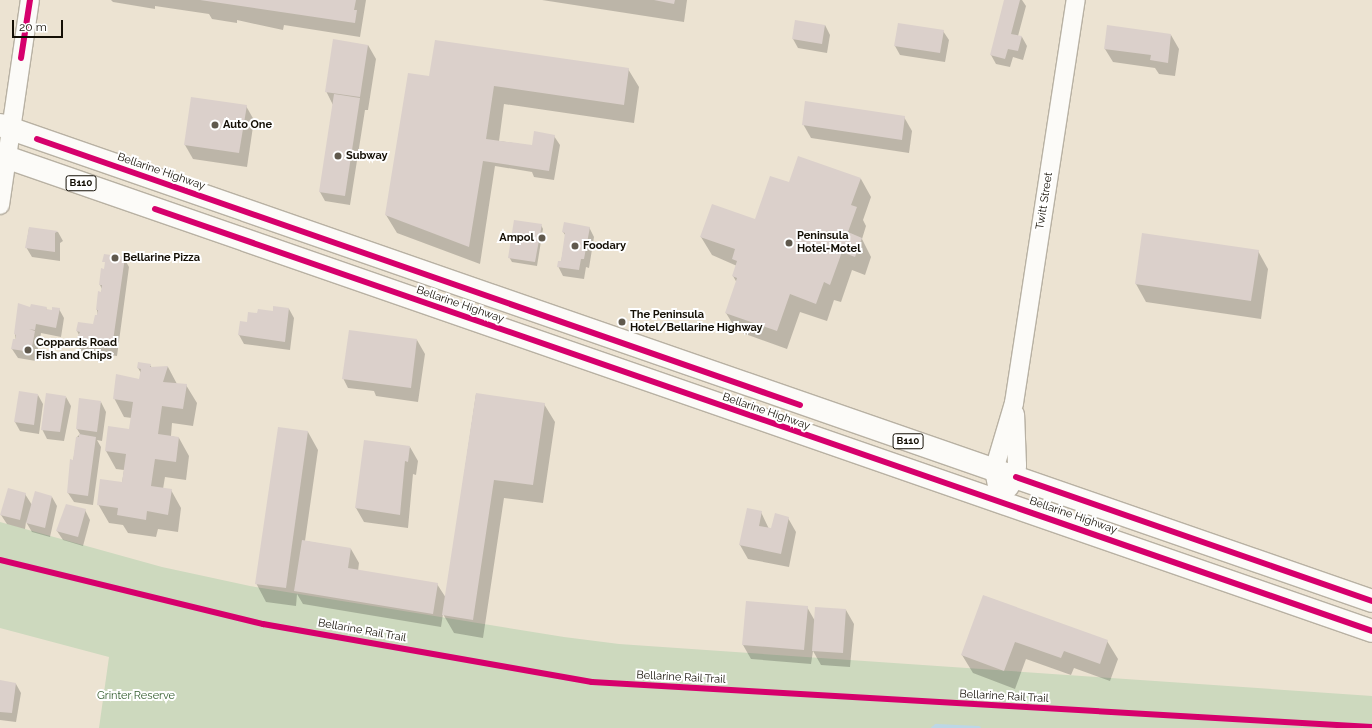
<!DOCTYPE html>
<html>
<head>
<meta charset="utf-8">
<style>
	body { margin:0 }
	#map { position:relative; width:1372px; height:728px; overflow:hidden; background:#ece3d2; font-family:Raleway,sans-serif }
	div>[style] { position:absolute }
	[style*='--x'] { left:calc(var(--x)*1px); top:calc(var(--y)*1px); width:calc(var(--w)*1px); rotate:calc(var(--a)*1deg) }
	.green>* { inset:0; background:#cdd9be }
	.shadow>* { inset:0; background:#0003 }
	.stream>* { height:5px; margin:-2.5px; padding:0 2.5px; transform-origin:2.5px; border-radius:2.5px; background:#bcd7e5 }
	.building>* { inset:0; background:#dbd0cb }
	.roads { filter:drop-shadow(1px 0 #b8b1a3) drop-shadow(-1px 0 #b8b1a3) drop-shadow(0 1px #b8b1a3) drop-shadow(0 -1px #b8b1a3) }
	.minor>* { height:18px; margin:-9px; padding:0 9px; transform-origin:9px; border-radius:9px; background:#fcfbf8 }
	.highway>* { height:22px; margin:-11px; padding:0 11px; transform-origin:11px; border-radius:11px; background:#fcfbf8 }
	.cycleway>* { height:6px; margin:-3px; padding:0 3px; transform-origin:3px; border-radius:3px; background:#d6006c }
	.dots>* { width:11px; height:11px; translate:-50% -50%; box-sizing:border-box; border:2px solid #fff; border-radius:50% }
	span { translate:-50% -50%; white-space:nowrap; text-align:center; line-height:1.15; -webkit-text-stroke:4px #fff; paint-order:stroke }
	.shield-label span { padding:1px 3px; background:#fff; border:1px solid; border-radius:3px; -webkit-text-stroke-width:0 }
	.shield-label { font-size:10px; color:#140f05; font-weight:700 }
	.poi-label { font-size:11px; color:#140f05; font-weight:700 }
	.left { translate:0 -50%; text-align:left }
	.right { translate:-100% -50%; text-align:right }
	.street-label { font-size:11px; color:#140f05 }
	.park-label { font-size:11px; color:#335d2e }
	.scale { position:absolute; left:12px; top:20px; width:51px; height:18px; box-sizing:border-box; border:2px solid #140f05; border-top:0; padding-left:5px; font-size:12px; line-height:14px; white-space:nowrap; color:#140f05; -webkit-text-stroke:3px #fff; paint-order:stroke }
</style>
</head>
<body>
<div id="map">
	<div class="green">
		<div style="clip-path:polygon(0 522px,162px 567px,250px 586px,564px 637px,619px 644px,1372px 696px,1372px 728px,99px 728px,109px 657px,0 628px)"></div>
	</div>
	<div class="shadow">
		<div style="clip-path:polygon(111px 0,366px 0,360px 37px,284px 25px,283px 30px,237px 20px,237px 23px,212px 19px,209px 14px,155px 6px,155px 9px,113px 2px)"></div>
		<div style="clip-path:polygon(542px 0,687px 0,684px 22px)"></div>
		<div style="clip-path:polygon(1005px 0,1022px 0,1026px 6px,1018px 36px,1022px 37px,1027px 46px,1023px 60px,1013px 57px,1010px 67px,996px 64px,991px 55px)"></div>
		<div style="clip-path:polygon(825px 25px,830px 35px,827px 53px,798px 48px,793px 39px)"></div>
		<div style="clip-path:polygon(943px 31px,949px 40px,945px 62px,900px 55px,895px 46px)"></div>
		<div style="clip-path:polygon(1171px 35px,1179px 49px,1175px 76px,1159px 74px,1155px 68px,1113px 62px,1105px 49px)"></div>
		<div style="clip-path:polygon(368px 45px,376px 59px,368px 110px,365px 110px,350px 205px,325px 201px,320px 192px,333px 105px,326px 91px)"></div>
		<div style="clip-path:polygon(628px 69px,639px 87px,634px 123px,504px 104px,499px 141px,533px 146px,554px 136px,560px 145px,554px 180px,534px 177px,532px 172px,495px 166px,480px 264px,397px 233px,386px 215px,430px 77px)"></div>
		<div style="clip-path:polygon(246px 106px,254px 120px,247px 167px,193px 159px,185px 145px)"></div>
		<div style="clip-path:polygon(904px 117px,912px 131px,909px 153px,811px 138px,803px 124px)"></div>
		<div style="clip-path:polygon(861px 179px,871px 197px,863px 220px,866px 226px,862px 239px,871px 257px,865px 275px,852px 270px,841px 302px,834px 300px,827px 321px,800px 312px,787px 349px,737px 331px,726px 313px,737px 283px,733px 276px,737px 266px,712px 255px,701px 237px,756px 220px,789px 184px)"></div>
		<div style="clip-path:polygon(541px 225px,543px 229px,537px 266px,512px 262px,509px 257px)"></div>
		<div style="clip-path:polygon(589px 227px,594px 237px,589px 268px,586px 267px,584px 279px,563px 276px,558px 266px,561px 262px,566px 236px,563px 232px)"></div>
		<div style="clip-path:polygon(29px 228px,58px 232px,63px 241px,60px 243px,60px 261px,32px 257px,26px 247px)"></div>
		<div style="clip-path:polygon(1258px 251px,1268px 269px,1261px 319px,1146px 302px,1136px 284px)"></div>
		<div style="clip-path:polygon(105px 255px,124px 258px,129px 267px,117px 356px,81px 351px,76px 342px,79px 335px,77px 331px,94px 325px,98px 316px,97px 310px,102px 289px,100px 285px,102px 269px,105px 270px)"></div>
		<div style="clip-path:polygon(46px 308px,48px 311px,59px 309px,64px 318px,61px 337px,41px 333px,40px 339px,37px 338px,39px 342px,36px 361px,18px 358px,12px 349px,16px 341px,15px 334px,31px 309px)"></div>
		<div style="clip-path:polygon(289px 309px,294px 318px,290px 350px,244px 344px,239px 335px,258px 315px)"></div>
		<div style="clip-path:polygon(417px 340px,425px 354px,418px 402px,376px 396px,374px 391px,348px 388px,343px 378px)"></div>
		<div style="clip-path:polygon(150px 365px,152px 368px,168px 367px,177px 384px,186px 385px,197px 403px,193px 426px,172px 423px,171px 436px,179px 438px,189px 456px,186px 480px,165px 477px,163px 489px,171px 490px,181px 508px,178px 532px,158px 529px,156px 537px,128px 533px,123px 525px,109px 523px,98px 504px,122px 483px,124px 470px,116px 469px,106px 451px,109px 427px,130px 430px,132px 418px,124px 417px,114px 398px,140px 380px,141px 373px,138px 368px)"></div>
		<div style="clip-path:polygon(476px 394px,544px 404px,555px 422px,543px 503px,504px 498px,483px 638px,454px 633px,443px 614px,441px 627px,303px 604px,297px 594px,296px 606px,266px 602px,256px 583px,279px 428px,308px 432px,318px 450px,305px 541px,351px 549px,359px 563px,358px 571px,437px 584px,446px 598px)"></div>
		<div style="clip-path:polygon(38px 395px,43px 404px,39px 434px,20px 431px,15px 422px)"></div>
		<div style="clip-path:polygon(66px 397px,71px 406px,64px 441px,47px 439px,42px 429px)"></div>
		<div style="clip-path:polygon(101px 402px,106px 412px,102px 441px,97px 440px,101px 447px,93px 505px,74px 502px,68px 493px,77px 437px,80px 434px,77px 429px)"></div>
		<div style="clip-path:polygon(410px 447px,418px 461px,416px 475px,413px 474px,408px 528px,364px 522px,356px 508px)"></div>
		<div style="clip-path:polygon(25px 494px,32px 505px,52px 497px,57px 506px,50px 537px,32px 532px,26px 522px,25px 529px,7px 524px,1px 515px)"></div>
		<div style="clip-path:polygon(85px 510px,90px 520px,83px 546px,63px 540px,57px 531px)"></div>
		<div style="clip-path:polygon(761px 512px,769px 529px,772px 529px,788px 518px,796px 532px,789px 567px,748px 559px,740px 545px)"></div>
		<div style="clip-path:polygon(984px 596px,1107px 641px,1118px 659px,1110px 681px,1074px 668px,1071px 675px,1026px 659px,1015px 689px,973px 673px,962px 655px)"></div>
		<div style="clip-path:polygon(807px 607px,815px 621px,846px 610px,854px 624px,850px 667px,821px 665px,813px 651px,811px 664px,751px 659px,743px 645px)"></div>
		<div style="clip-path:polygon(0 681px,16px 684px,21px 693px,16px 722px,0 720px)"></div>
	</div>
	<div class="stream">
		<div style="--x:933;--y:728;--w:4;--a:-34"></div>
		<div style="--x:936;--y:726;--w:42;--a:2.7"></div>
	</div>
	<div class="building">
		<div style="clip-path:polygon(200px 0,356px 0,354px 10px,357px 10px,355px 23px)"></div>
		<div style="clip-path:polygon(654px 0,675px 0,674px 4px)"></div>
		<div style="clip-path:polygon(1004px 0,1020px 0,1011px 34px,1022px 36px,1018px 51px,1008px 49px,1005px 59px,990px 55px)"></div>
		<div style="clip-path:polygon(795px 20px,825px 25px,822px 44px,792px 39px)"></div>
		<div style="clip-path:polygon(898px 23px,944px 30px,940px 53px,894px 46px)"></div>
		<div style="clip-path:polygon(1107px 25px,1171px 34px,1168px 63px,1150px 60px,1151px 55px,1104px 49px)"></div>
		<div style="clip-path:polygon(333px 39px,368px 45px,360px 97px,325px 92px)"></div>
		<div style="clip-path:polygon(435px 40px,629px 68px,624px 105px,494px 86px,486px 139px,532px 145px,534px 131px,555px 135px,549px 171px,483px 161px,469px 247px,385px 215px,408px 73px,429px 76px)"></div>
		<div style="clip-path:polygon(334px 94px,360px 98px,345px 196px,319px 192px)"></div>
		<div style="clip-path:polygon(191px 97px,247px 105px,239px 153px,184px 145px)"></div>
		<div style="clip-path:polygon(805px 101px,905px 116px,902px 140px,802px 125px)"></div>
		<div style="clip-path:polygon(798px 156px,861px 178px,851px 205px,857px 207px,848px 232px,862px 238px,855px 257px,842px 252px,830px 285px,824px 282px,816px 304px,790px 294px,777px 331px,725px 313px,737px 278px,732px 276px,737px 261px,732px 259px,735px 249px,700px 237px,712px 204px,755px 219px,770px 176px,789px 182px)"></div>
		<div style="clip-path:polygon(514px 220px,542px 224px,535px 262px,508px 258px)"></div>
		<div style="clip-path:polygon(564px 222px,590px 227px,584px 259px,581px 259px,579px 270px,557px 267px,558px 261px,561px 261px,565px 233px,562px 232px)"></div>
		<div style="clip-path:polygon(29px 227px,58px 231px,55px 233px,55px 252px,25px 248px)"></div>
		<div style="clip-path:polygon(1142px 233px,1259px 250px,1251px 301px,1135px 284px)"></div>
		<div style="clip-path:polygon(104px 254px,125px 257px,112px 348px,75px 342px,80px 332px,76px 331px,78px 322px,93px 324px,95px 315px,97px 315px,98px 310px,96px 310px,98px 291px,101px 292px,102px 285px,99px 285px,101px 268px,104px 269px,105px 262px,102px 262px)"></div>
		<div style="clip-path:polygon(18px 303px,30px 307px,31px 304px,47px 307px,46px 309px,52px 310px,52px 307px,60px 308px,56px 328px,36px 324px,35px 330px,29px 329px,35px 331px,31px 352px,11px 349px,13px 339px,16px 339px,16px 335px,14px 334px)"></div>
		<div style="clip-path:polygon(273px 306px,289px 308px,285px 342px,238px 335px,240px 321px,247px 322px,248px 312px,257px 313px,258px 309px,273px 311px)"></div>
		<div style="clip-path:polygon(349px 330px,417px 339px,411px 388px,342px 379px)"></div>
		<div style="clip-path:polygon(138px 362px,151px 364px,150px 367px,168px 366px,163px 382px,187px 384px,183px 409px,162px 406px,158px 434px,179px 437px,176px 462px,155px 459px,151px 486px,172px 489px,168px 515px,147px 511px,146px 520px,117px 515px,118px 508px,97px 505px,100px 479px,122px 482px,126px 454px,105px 451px,108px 426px,129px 429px,133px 402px,113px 399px,116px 374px,139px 379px,141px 369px,137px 368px)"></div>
		<div style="clip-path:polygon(19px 391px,38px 394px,34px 425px,14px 422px)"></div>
		<div style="clip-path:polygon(46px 393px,66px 396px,60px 432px,41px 430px)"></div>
		<div style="clip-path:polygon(476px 393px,545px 403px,533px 485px,494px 480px,473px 620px,442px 615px)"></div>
		<div style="clip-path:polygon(79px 398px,101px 401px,97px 432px,76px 429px)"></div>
		<div style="clip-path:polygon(278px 427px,308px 431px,286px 588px,255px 584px)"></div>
		<div style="clip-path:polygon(79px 434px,96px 437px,88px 496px,67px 493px,70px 459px,73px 460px,76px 437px,79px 437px)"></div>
		<div style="clip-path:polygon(364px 440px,410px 446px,408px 462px,405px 461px,400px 515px,355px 508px)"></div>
		<div style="clip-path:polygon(8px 488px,26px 493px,20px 520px,0 515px)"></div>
		<div style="clip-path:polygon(35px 491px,52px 496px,45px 528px,26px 523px)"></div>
		<div style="clip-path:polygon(66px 504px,86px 509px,78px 537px,56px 531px)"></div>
		<div style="clip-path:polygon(747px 508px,762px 511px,759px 526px,771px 528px,775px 513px,789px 517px,781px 554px,739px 545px)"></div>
		<div style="clip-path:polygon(302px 540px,351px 548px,348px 568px,438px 583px,433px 614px,294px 591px)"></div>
		<div style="clip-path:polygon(983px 595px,1108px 640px,1100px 664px,1064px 651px,1061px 658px,1015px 642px,1004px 671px,961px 655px)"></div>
		<div style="clip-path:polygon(746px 601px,808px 606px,804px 650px,742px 645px)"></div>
		<div style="clip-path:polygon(815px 607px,846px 609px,843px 653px,812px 651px)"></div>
		<div style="clip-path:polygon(0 680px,16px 683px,12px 713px,0 712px)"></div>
	</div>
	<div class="roads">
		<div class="minor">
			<div style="--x:0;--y:205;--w:207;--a:-81.7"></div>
			<div style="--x:1009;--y:488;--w:13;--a:-58"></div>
			<div style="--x:1016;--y:477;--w:12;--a:-85"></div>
			<div style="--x:1017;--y:465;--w:51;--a:-92.2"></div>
			<div style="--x:1000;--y:501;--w:32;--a:-101"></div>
			<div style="--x:994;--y:470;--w:70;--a:-73.4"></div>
			<div style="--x:1014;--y:403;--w:408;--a:-81.3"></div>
		</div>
		<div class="highway">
			<div style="--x:0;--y:125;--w:1452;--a:19.13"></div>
			<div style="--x:0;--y:155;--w:1452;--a:19.13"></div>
		</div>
	</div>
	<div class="cycleway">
		<div style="--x:21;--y:58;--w:59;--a:-81.2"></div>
		<div style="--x:37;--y:139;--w:808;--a:19.22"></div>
		<div style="--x:155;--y:209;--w:1288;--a:19.12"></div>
		<div style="--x:1016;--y:477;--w:377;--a:19.2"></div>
		<div style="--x:0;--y:560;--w:271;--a:13.7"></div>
		<div style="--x:263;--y:624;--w:334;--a:10"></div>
		<div style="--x:592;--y:682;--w:781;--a:3.3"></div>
	</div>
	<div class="dots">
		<div style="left:215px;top:125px;background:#60594d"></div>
		<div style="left:338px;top:156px;background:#60594d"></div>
		<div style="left:542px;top:238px;background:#60594d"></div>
		<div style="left:789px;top:243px;background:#60594d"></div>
		<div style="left:575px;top:246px;background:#60594d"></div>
		<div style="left:115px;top:258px;background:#60594d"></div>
		<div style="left:622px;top:322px;background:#60594d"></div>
		<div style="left:28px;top:350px;background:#60594d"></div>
	</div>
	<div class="shield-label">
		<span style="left:81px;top:183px">B110</span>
		<span style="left:908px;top:441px">B110</span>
	</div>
	<div class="poi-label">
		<span class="left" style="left:223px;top:125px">Auto One</span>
		<span class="left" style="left:346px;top:156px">Subway</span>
		<span class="left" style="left:797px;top:243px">Peninsula<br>Hotel-Motel</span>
		<span class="right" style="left:534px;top:238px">Ampol</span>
		<span class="left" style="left:583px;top:246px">Foodary</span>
		<span class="left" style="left:123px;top:258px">Bellarine Pizza</span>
		<span class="left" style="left:630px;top:322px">The Peninsula<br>Hotel/Bellarine Highway</span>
		<span class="left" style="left:36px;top:350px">Coppards Road<br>Fish and Chips</span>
	</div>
	<div class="street-label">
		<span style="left:161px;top:172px;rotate:19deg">Bellarine Highway</span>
		<span style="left:1045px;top:201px;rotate:-81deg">Twitt Street</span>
		<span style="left:460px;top:305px;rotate:19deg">Bellarine Highway</span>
		<span style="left:766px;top:412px;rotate:19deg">Bellarine Highway</span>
		<span style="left:1073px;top:516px;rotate:19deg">Bellarine Highway</span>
		<span style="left:362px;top:631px;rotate:10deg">Bellarine Rail Trail</span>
		<span style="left:681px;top:678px;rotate:3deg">Bellarine Rail Trail</span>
		<span style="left:1004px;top:697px;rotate:3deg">Bellarine Rail Trail</span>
	</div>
	<div class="park-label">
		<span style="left:136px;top:696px">Grinter Reserve</span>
	</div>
	<div class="scale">20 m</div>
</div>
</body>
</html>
